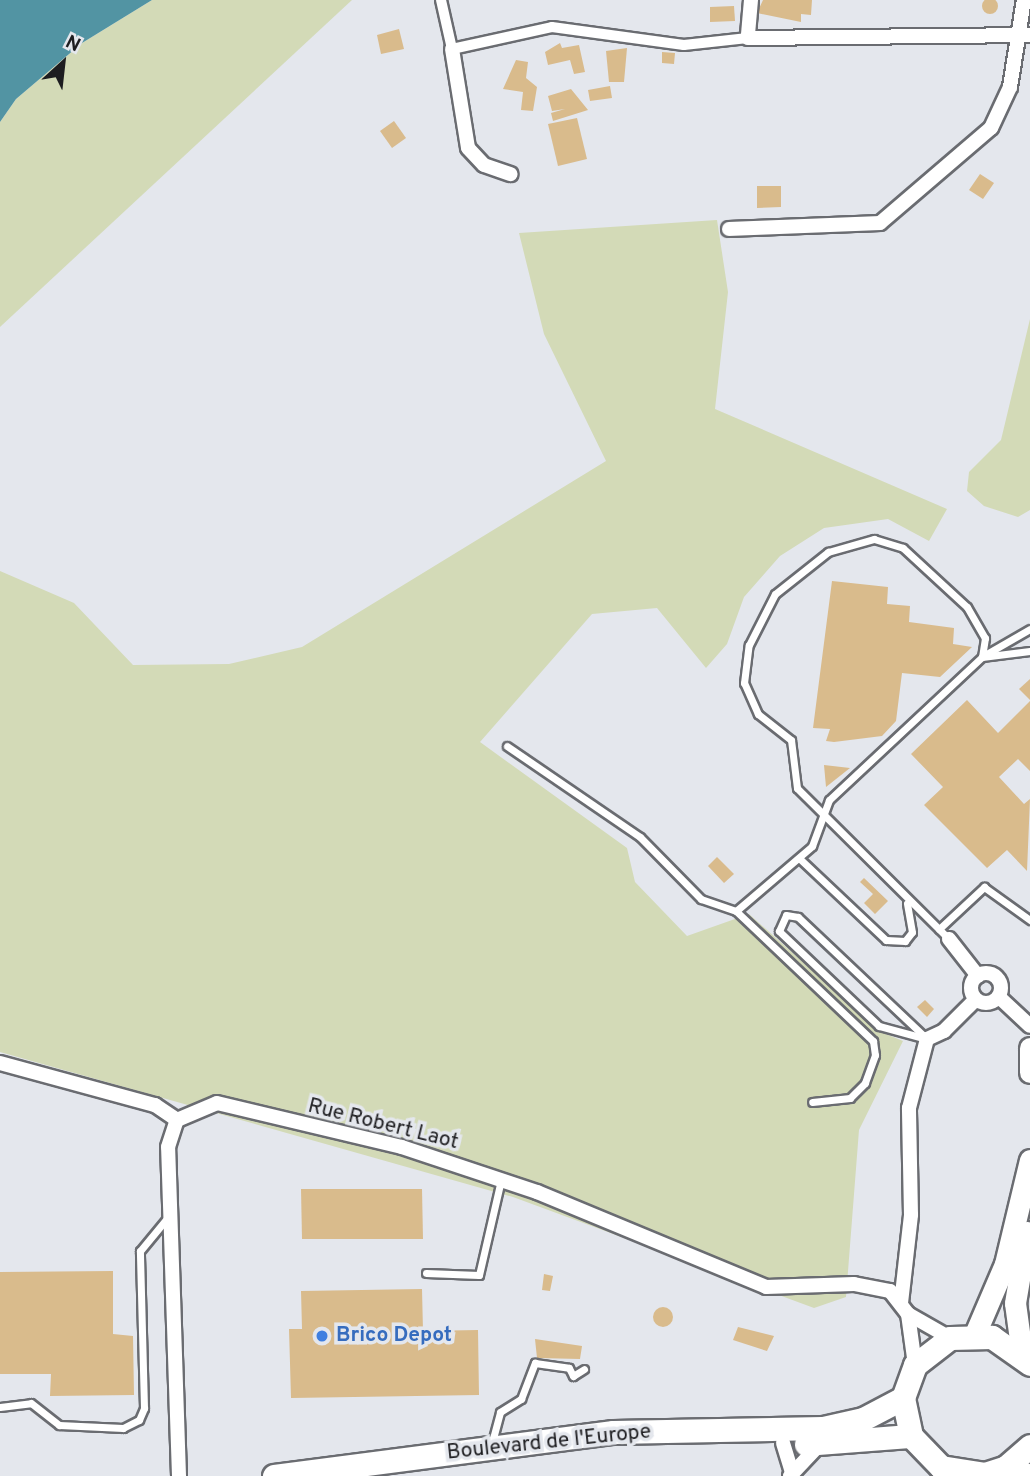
<!DOCTYPE html>
<html>
<head>
<meta charset="utf-8">
<style>
	body { margin:0 }
	#map { position:relative; width:1030px; height:1476px; overflow:hidden; background:#e4e7ed; font-family:Overpass,sans-serif }
	div>[style] { position:absolute }
	[style*='--x'] { left:calc(var(--x)*1px); top:calc(var(--y)*1px); width:calc(var(--w)*1px); rotate:calc(var(--a)*1deg) }
	.green>* { inset:0; background:#d3dab7 }
	.water>* { inset:0; background:#5294a3 }
	.building>* { inset:0; background:#d9bb8c }
	.round { border-radius:50% }
	.roads { filter:drop-shadow(2px 0 #6a6c71) drop-shadow(-2px 0 #6a6c71) drop-shadow(0 2px #6a6c71) drop-shadow(0 -2px #6a6c71) }
	.service>* { height:7px; margin:-3.5px; padding:0 3.5px; transform-origin:3.5px; border-radius:3.5px; background:#fff }
	.pedestrian>* { height:10px; margin:-5px; padding:0 5px; transform-origin:5px; border-radius:5px; background:#fff }
	.minor>* { height:14px; margin:-7px; padding:0 7px; transform-origin:7px; border-radius:7px; background:#fff }
	.minor>.ring { margin:-7px; padding:0; box-sizing:content-box; background:none; border:14px solid #fff; border-radius:50% }
	.secondary>* { height:21px; margin:-10.5px; padding:0 10.5px; transform-origin:10.5px; border-radius:10.5px; background:#fff }
	.primary>* { height:23px; margin:-11.5px; padding:0 11.5px; transform-origin:11.5px; border-radius:11.5px; background:#fff }
	.dots>* { width:19px; height:19px; translate:-50% -50%; box-sizing:border-box; border:4px solid #e4e7ed; border-radius:50% }
	span { translate:-50% -50%; white-space:nowrap; text-align:center; line-height:1.15; -webkit-text-stroke:7px #e4e7ed; paint-order:stroke }
	.street-label { font-size:21px; color:#1d1d20 }
	.shop-label { font-size:21px; color:#366cbe; font-weight:700 }
	.left { translate:0 -50%; text-align:left }
	.north { position:absolute; left:28px; top:28px; width:70px; height:70px; -webkit-text-stroke:5px #e4e7ed; paint-order:stroke; rotate:27deg; font-size:19px; font-weight:700; line-height:28px; text-align:center; color:#1d1d20 }
	.north::after { content:''; display:block; margin:auto; width:24px; height:32px; background:#1d1d20; clip-path:polygon(50% 0,100% 100%,50% 72%,0 100%) }
</style>
</head>
<body>
<div id="map">
	<div class="green">
		<div style="clip-path:polygon(152px 0,352px 0,0 327px,0 122px,16px 99px,82px 43px)"></div>
		<div style="clip-path:polygon(717px 220px,728px 292px,715px 409px,947px 509px,929px 541px,888px 519px,824px 528px,780px 556px,744px 597px,727px 644px,706px 668px,657px 608px,592px 614px,480px 742px,627px 848px,635px 882px,687px 936px,749px 914px,881px 1032px,903px 1041px,859px 1130px,846px 1297px,814px 1308px,513px 1197px,0 1052px,0 571px,74px 603px,133px 665px,229px 664px,302px 647px,606px 461px,544px 334px,519px 233px)"></div>
		<div style="clip-path:polygon(1030px 319px,1030px 510px,1018px 517px,984px 506px,967px 491px,969px 472px,1001px 440px)"></div>
	</div>
	<div class="water">
		<div style="clip-path:polygon(0 0,152px 0,82px 43px,16px 99px,0 122px)"></div>
	</div>
	<div class="building">
		<div class="round" style="left:982px;top:-2px;width:16px;height:16px"></div>
		<div style="clip-path:polygon(812px 0,811px 15px,801px 14px,801px 22px,757px 13px,763px 0)"></div>
		<div style="clip-path:polygon(734px 6px,735px 21px,710px 22px,710px 7px)"></div>
		<div style="clip-path:polygon(399px 29px,404px 49px,381px 54px,377px 35px)"></div>
		<div style="clip-path:polygon(560px 43px,562px 48px,579px 45px,585px 72px,574px 74px,570px 60px,548px 65px,545px 52px)"></div>
		<div style="clip-path:polygon(627px 48px,624px 82px,609px 82px,606px 51px)"></div>
		<div style="clip-path:polygon(662px 52px,675px 53px,674px 64px,662px 63px)"></div>
		<div style="clip-path:polygon(516px 60px,528px 62px,526px 78px,537px 87px,533px 111px,521px 110px,523px 92px,503px 89px)"></div>
		<div style="clip-path:polygon(610px 86px,612px 98px,590px 101px,588px 90px)"></div>
		<div style="clip-path:polygon(571px 89px,588px 110px,553px 121px,551px 113px,565px 109px,552px 111px,548px 96px)"></div>
		<div style="clip-path:polygon(577px 118px,587px 159px,558px 166px,548px 124px)"></div>
		<div style="clip-path:polygon(394px 121px,406px 138px,392px 148px,380px 131px)"></div>
		<div style="clip-path:polygon(980px 174px,994px 183px,983px 199px,969px 190px)"></div>
		<div style="clip-path:polygon(757px 186px,781px 186px,781px 207px,757px 208px)"></div>
		<div style="clip-path:polygon(832px 581px,888px 587px,887px 604px,910px 606px,909px 622px,954px 628px,953px 644px,972px 647px,940px 677px,902px 673px,896px 721px,882px 736px,834px 742px,826px 741px,830px 729px,813px 728px)"></div>
		<div style="clip-path:polygon(1030px 679px,1030px 700px,1019px 689px)"></div>
		<div style="clip-path:polygon(967px 700px,998px 733px,1030px 701px,1030px 771px,1018px 759px,999px 777px,1024px 804px,1030px 799px,1027px 871px,1007px 850px,987px 868px,924px 805px,943px 787px,911px 754px)"></div>
		<div style="clip-path:polygon(824px 765px,850px 768px,826px 787px)"></div>
		<div style="clip-path:polygon(717px 857px,734px 874px,724px 883px,708px 866px)"></div>
		<div style="clip-path:polygon(864px 878px,888px 901px,875px 914px,864px 903px,873px 894px,860px 882px)"></div>
		<div style="clip-path:polygon(925px 1000px,934px 1009px,927px 1017px,917px 1007px)"></div>
		<div style="clip-path:polygon(301px 1189px,422px 1189px,423px 1239px,302px 1239px)"></div>
		<div style="clip-path:polygon(113px 1271px,113px 1334px,133px 1336px,134px 1395px,50px 1396px,51px 1374px,0 1374px,0 1272px)"></div>
		<div style="clip-path:polygon(544px 1274px,553px 1276px,550px 1291px,542px 1290px)"></div>
		<div style="clip-path:polygon(422px 1289px,423px 1331px,478px 1330px,479px 1395px,291px 1398px,289px 1329px,302px 1329px,301px 1291px)"></div>
		<div class="round" style="left:653px;top:1307px;width:20px;height:20px"></div>
		<div style="clip-path:polygon(738px 1327px,774px 1336px,767px 1351px,733px 1340px)"></div>
		<div style="clip-path:polygon(535px 1339px,582px 1346px,580px 1359px,537px 1358px)"></div>
	</div>
	<div class="roads">
		<div class="service">
			<div style="--x:983;--y:656;--w:54;--a:-29.9"></div>
			<div style="--x:507;--y:746;--w:161;--a:34.4"></div>
			<div style="--x:640;--y:837;--w:87;--a:45.5"></div>
			<div style="--x:701;--y:899;--w:37;--a:19"></div>
			<div style="--x:736;--y:911;--w:100;--a:-40.5"></div>
			<div style="--x:812;--y:846;--w:49;--a:-69.7"></div>
			<div style="--x:829;--y:800;--w:209;--a:-43.1"></div>
			<div style="--x:982;--y:657;--w:48;--a:-7.1"></div>
			<div style="--x:800;--y:859;--w:118;--a:43.3"></div>
			<div style="--x:886;--y:940;--w:19;--a:3"></div>
			<div style="--x:905;--y:941;--w:11;--a:-52"></div>
			<div style="--x:912;--y:932;--w:29;--a:-100"></div>
			<div style="--x:736;--y:911;--w:189;--a:43.5"></div>
			<div style="--x:873;--y:1041;--w:14;--a:82"></div>
			<div style="--x:875;--y:1055;--w:30;--a:110"></div>
			<div style="--x:865;--y:1083;--w:21;--a:135"></div>
			<div style="--x:850;--y:1098;--w:38;--a:174"></div>
			<div style="--x:786;--y:915;--w:12;--a:9"></div>
			<div style="--x:798;--y:917;--w:178;--a:43.4"></div>
			<div style="--x:927;--y:1039;--w:50;--a:-164.8"></div>
			<div style="--x:879;--y:1026;--w:138;--a:-136.5"></div>
			<div style="--x:779;--y:931;--w:17;--a:-66"></div>
			<div style="--x:939;--y:929;--w:62;--a:-43"></div>
			<div style="--x:984;--y:887;--w:57;--a:35.7"></div>
			<div style="--x:949;--y:939;--w:214;--a:-135.2"></div>
			<div style="--x:797;--y:788;--w:48;--a:-97.1"></div>
			<div style="--x:791;--y:740;--w:42;--a:-141.8"></div>
			<div style="--x:758;--y:714;--w:34;--a:-114"></div>
			<div style="--x:744;--y:683;--w:38;--a:-83"></div>
			<div style="--x:749;--y:645;--w:57;--a:-63"></div>
			<div style="--x:775;--y:594;--w:68;--a:-38.4"></div>
			<div style="--x:828;--y:552;--w:48;--a:-15.8"></div>
			<div style="--x:874;--y:539;--w:30;--a:17"></div>
			<div style="--x:903;--y:548;--w:87;--a:42.7"></div>
			<div style="--x:967;--y:607;--w:36;--a:60"></div>
			<div style="--x:985;--y:638;--w:19;--a:99"></div>
			<div style="--x:426;--y:1273;--w:53;--a:2.2"></div>
			<div style="--x:479;--y:1275;--w:98;--a:-77"></div>
			<div style="--x:0;--y:1407;--w:31;--a:-7"></div>
			<div style="--x:31;--y:1403;--w:36;--a:38"></div>
			<div style="--x:59;--y:1425;--w:64;--a:2.7"></div>
			<div style="--x:123;--y:1428;--w:18;--a:-27"></div>
			<div style="--x:139;--y:1420;--w:13;--a:-67"></div>
			<div style="--x:144;--y:1408;--w:157;--a:-91.5"></div>
			<div style="--x:140;--y:1251;--w:45;--a:-50.4"></div>
			<div style="--x:491;--y:1446;--w:35;--a:-75"></div>
			<div style="--x:500;--y:1412;--w:25;--a:-32"></div>
			<div style="--x:521;--y:1399;--w:39;--a:-69"></div>
			<div style="--x:535;--y:1363;--w:34;--a:8"></div>
			<div style="--x:569;--y:1368;--w:9;--a:63"></div>
			<div style="--x:573;--y:1376;--w:13;--a:-32"></div>
		</div>
		<div class="pedestrian">
			<div style="--x:441;--y:0;--w:50;--a:77.3"></div>
			<div style="--x:452;--y:49;--w:102;--a:-12.4"></div>
			<div style="--x:552;--y:27;--w:133;--a:7.8"></div>
			<div style="--x:684;--y:45;--w:64;--a:-6.2"></div>
		</div>
		<div class="minor">
			<div style="--x:751;--y:0;--w:38;--a:95"></div>
			<div style="--x:748;--y:38;--w:282;--a:-0.6"></div>
			<div style="--x:452;--y:49;--w:100;--a:80.8"></div>
			<div style="--x:468;--y:148;--w:23;--a:47"></div>
			<div style="--x:484;--y:165;--w:28;--a:19"></div>
			<div style="--x:729;--y:229;--w:151;--a:-2.3"></div>
			<div style="--x:880;--y:223;--w:146;--a:-40.6"></div>
			<div style="--x:991;--y:128;--w:45;--a:-65.1"></div>
			<div style="--x:1010;--y:87;--w:88;--a:-80.9"></div>
			<div style="--x:949;--y:939;--w:47;--a:51.9"></div>
			<div class="ring" style="left:971px;top:973px;width:16px;height:16px"></div>
			<div style="--x:999;--y:997;--w:42;--a:43.1"></div>
			<div style="--x:0;--y:1063;--w:161;--a:15.2"></div>
			<div style="--x:155;--y:1105;--w:27;--a:34"></div>
			<div style="--x:901;--y:1303;--w:89;--a:-83.5"></div>
			<div style="--x:911;--y:1215;--w:107;--a:-91.1"></div>
			<div style="--x:909;--y:1108;--w:71;--a:-75.4"></div>
			<div style="--x:927;--y:1039;--w:19;--a:-25"></div>
			<div style="--x:944;--y:1031;--w:45;--a:-45"></div>
			<div style="--x:908;--y:1314;--w:48;--a:29.7"></div>
			<div style="--x:783;--y:1443;--w:31;--a:73"></div>
			<div style="--x:179;--y:1476;--w:329;--a:-91.9"></div>
			<div style="--x:168;--y:1147;--w:28;--a:-72"></div>
			<div style="--x:177;--y:1120;--w:43;--a:-23"></div>
			<div style="--x:217;--y:1103;--w:190;--a:13.4"></div>
			<div style="--x:402;--y:1147;--w:142;--a:18.4"></div>
			<div style="--x:537;--y:1192;--w:248;--a:22.5"></div>
			<div style="--x:766;--y:1287;--w:88;--a:-2"></div>
			<div style="--x:854;--y:1284;--w:37;--a:11"></div>
			<div style="--x:890;--y:1291;--w:29;--a:52"></div>
			<div style="--x:908;--y:1314;--w:51;--a:82.2"></div>
			<div style="--x:790;--y:1476;--w:44;--a:-46.8"></div>
		</div>
		<div class="secondary">
			<div style="--x:1030;--y:1048;--w:24;--a:90"></div>
			<div style="--x:975;--y:1334;--w:76;--a:-66.8"></div>
			<div style="--x:1005;--y:1264;--w:107;--a:-76.5"></div>
			<div style="--x:1022;--y:1354;--w:51;--a:-97.8"></div>
			<div style="--x:1015;--y:1303;--w:72;--a:-80.4"></div>
		</div>
		<div class="primary">
			<div style="--x:1030;--y:1364;--w:47;--a:-144.6"></div>
			<div style="--x:992;--y:1337;--w:42;--a:178.6"></div>
			<div style="--x:950;--y:1338;--w:44;--a:142.4"></div>
			<div style="--x:915;--y:1365;--w:35;--a:110"></div>
			<div style="--x:903;--y:1398;--w:39;--a:78"></div>
			<div style="--x:911;--y:1436;--w:43;--a:45.9"></div>
			<div style="--x:941;--y:1467;--w:45;--a:9"></div>
			<div style="--x:985;--y:1474;--w:22;--a:-18"></div>
			<div style="--x:1006;--y:1467;--w:32;--a:-41"></div>
			<div style="--x:806;--y:1444;--w:105;--a:-4.4"></div>
			<div style="--x:1006;--y:1467;--w:26;--a:21"></div>
			<div style="--x:274;--y:1476;--w:342;--a:-7.4"></div>
			<div style="--x:613;--y:1432;--w:210;--a:-1.1"></div>
			<div style="--x:823;--y:1428;--w:41;--a:-12.7"></div>
			<div style="--x:863;--y:1419;--w:45;--a:-27.7"></div>
		</div>
	</div>
	<div class="dots">
		<div style="left:322px;top:1336px;background:#3f7fe0"></div>
	</div>
	<div class="street-label">
		<span style="left:383px;top:1125px;rotate:14deg">Rue Robert Laot</span>
		<span style="left:549px;top:1443px;rotate:-6deg">Boulevard de l'Europe</span>
	</div>
	<div class="shop-label">
		<span class="left" style="left:336px;top:1336px">Brico Depot</span>
	</div>
	<div class="north">N</div>
</div>
</body>
</html>
